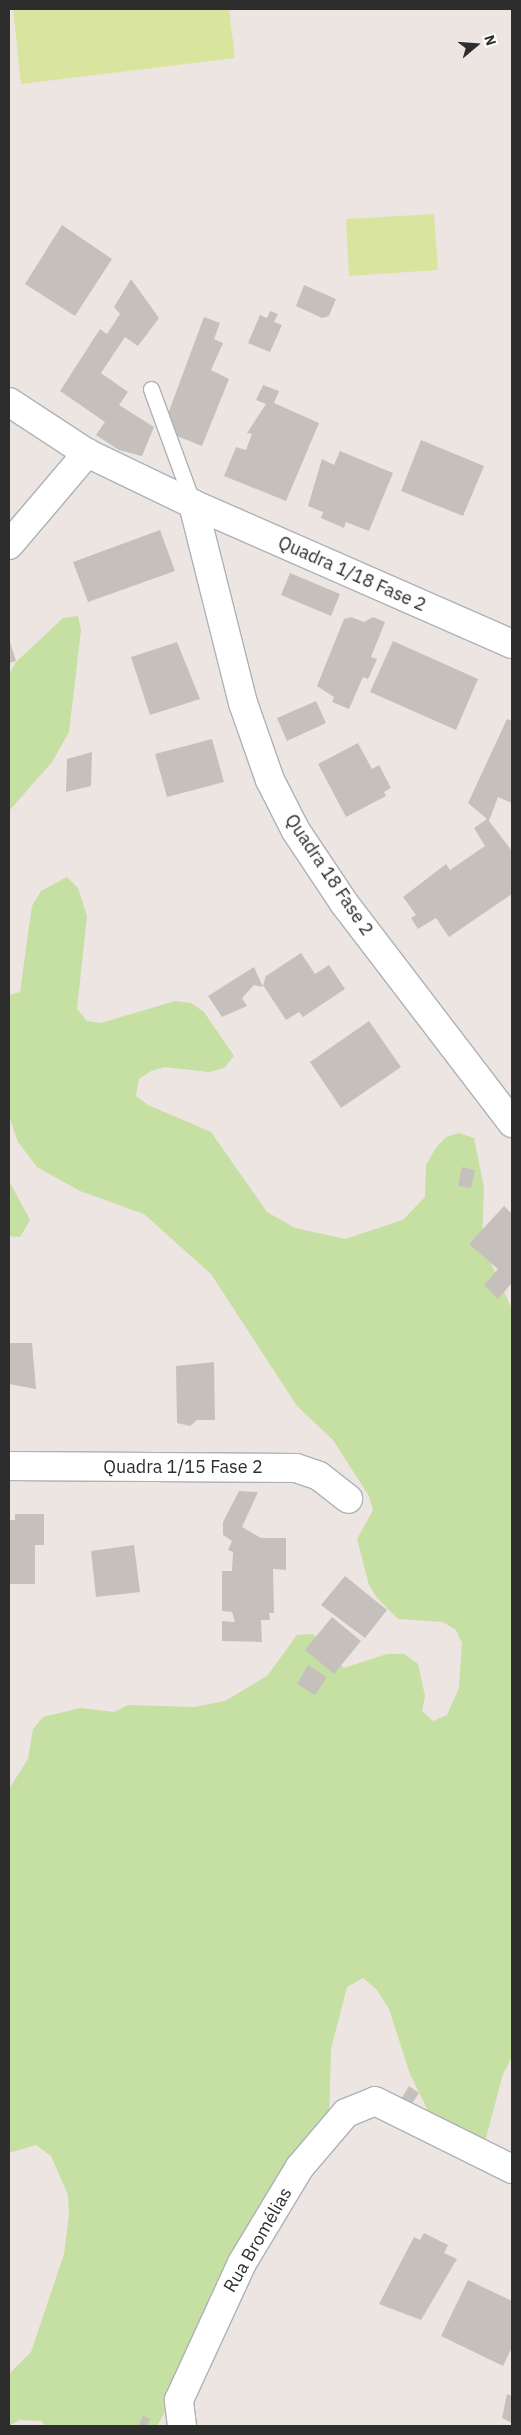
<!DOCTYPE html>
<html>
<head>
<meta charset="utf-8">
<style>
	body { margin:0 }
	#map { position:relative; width:521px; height:2435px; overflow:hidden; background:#ede5e1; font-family:"IBM Plex Sans",sans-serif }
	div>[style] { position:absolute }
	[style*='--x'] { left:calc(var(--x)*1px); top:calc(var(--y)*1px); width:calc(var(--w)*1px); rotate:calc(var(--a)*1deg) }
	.green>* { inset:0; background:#c6dfa2 }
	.pitch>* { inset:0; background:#d9e59f }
	.building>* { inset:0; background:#c6c0bc }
	.roads { filter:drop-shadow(1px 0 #adb2b8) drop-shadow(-1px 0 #adb2b8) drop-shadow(0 1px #adb2b8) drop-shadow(0 -1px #adb2b8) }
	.lane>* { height:15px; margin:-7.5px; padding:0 7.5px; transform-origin:7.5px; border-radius:7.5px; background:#fff }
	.street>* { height:28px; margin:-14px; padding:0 14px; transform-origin:14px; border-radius:14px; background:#fff }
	span { translate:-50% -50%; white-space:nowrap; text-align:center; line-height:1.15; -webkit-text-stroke:4px #fff; paint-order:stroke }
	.street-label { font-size:18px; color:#2d2d2d }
	.frame { position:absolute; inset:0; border:10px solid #2d2d2d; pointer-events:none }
	.north { position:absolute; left:451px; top:20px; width:50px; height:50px; -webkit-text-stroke:4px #fff; paint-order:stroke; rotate:72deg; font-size:14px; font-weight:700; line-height:20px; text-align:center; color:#2d2d2d }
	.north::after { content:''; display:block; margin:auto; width:18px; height:22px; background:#2d2d2d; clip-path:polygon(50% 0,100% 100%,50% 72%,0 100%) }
</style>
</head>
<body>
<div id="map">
	<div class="green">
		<div style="clip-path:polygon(78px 616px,81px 630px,69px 732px,52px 762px,9px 811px,9px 674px,16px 662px,63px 618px)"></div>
		<div style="clip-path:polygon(67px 877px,78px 888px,87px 916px,77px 1009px,87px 1021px,101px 1023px,175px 1001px,191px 1003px,204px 1012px,234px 1056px,224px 1068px,209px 1072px,165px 1067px,151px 1071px,139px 1079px,136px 1096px,148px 1105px,211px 1132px,267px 1212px,295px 1228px,345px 1239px,403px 1220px,425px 1197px,426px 1165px,435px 1149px,446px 1137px,459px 1133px,474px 1138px,484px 1188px,482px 1244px,512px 1309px,512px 2057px,503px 2074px,486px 2138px,467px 2146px,435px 2125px,410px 2074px,389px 2009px,377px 1990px,363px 1978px,347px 1987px,331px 2049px,329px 2116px,157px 2426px,44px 2426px,42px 2421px,20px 2420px,9px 2426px,9px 2374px,31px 2352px,64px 2254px,69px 2215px,68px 2195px,51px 2156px,36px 2145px,9px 2153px,9px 1789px,28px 1759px,33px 1729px,43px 1717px,80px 1708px,114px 1712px,128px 1705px,194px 1707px,225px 1701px,267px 1676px,297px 1635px,313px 1634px,344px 1668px,387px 1654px,404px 1654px,418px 1664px,425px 1696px,422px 1711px,433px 1721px,447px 1715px,459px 1688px,462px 1643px,456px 1630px,443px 1622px,398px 1619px,377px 1598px,369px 1585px,357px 1539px,373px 1510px,369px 1496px,333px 1440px,297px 1406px,211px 1274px,144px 1214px,80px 1191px,37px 1167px,18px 1142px,9px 1116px,9px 995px,20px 992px,32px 906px,41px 891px)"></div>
		<div style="clip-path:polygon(9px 1181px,30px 1220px,20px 1237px,9px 1236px)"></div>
	</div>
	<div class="pitch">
		<div style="clip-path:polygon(13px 9px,229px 9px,235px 58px,21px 84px)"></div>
		<div style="clip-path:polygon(434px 214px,438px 270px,349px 276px,346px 219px)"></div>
	</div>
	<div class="building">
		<div style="clip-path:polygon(62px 225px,112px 259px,75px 316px,25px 284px)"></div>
		<div style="clip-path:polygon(131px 279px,159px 318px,138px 346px,125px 337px,101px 373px,128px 392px,119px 405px,154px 427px,142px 456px,119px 450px,96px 435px,105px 422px,60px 391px,100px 329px,107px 334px,120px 314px,114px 307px)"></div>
		<div style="clip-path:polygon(304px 285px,336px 299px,329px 316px,322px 318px,296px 306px)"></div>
		<div style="clip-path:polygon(270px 311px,278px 314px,274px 322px,282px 325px,270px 352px,248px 343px,260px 315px,267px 318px)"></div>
		<div style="clip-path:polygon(204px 317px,220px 323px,214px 339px,223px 343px,211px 370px,229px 379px,202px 446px,162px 430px)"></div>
		<div style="clip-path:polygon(263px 385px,279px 391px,274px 403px,319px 423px,286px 501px,224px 476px,236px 447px,246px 450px,252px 434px,247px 433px,266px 404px,256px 400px)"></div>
		<div style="clip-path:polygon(421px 440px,484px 466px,463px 516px,401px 491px)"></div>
		<div style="clip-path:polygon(340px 451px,393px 473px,369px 531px,346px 522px,344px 528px,321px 518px,323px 512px,308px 506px,322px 459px,334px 465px)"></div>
		<div style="clip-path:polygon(160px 530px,175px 571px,88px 602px,73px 562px)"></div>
		<div style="clip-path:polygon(290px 573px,340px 594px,331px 616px,281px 595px)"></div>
		<div style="clip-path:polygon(351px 617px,364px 622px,373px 617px,385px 622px,371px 657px,377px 659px,368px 679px,363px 677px,349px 709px,332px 702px,334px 697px,317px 686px,344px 619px)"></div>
		<div style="clip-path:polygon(9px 639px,16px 661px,9px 663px)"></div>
		<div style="clip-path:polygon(393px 641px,478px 679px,456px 730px,370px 692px)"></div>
		<div style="clip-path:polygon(177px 642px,200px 699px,150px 715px,131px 657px)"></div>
		<div style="clip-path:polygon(316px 701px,326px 723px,287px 741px,277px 718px)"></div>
		<div style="clip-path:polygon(507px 719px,512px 721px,512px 803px,498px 797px,489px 821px,512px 851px,512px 894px,449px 937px,436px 918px,418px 929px,411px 918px,416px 915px,403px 897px,446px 864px,450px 870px,485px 846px,474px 828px,487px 819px,468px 803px)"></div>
		<div style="clip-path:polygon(212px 739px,224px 782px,167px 797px,155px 754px)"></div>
		<div style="clip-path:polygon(358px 743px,372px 769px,379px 765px,391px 788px,384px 792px,386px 796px,346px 817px,318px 764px)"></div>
		<div style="clip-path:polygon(92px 752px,91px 786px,66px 792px,67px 759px)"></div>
		<div style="clip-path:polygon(301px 953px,315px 974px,329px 965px,345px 989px,303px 1017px,299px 1012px,286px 1020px,263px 985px,266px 976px)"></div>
		<div style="clip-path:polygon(254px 967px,263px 987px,254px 985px,242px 998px,247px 1006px,222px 1017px,208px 996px)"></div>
		<div style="clip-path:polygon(369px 1021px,401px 1067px,341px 1108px,310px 1062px)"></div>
		<div style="clip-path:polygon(462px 1167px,475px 1170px,471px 1188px,458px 1186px)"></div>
		<div style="clip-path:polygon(504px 1206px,512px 1214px,512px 1283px,498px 1299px,484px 1285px,498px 1269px,469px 1244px)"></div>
		<div style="clip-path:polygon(9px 1343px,32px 1343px,36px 1389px,9px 1384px)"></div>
		<div style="clip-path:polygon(214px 1362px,215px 1420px,197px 1420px,190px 1426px,177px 1423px,176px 1366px)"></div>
		<div style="clip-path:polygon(239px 1491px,258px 1492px,242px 1527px,261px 1538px,286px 1538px,286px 1570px,273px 1569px,274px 1613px,269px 1613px,270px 1620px,261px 1620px,262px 1642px,222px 1641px,222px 1621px,235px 1622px,232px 1612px,222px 1611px,222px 1571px,232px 1571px,233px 1552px,228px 1550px,232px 1541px,223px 1535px,223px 1522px)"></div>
		<div style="clip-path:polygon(15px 1514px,44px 1514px,44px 1545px,35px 1545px,35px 1584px,9px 1584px,9px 1520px,15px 1520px)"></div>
		<div style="clip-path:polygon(134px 1545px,140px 1592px,96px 1597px,91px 1551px)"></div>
		<div style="clip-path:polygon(345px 1576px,387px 1610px,365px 1638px,321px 1605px)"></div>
		<div style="clip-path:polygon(332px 1617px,361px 1641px,334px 1674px,305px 1650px)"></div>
		<div style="clip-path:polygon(308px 1665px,327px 1677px,315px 1695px,297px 1684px)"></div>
		<div style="clip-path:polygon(409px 2086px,419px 2093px,411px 2105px,401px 2099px)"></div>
		<div style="clip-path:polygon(424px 2233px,448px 2245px,444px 2253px,457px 2259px,421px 2320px,379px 2304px,414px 2237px,420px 2240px)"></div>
		<div style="clip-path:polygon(468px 2280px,512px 2301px,512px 2347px,503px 2366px,441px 2336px)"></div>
		<div style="clip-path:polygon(507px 2394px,512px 2396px,512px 2423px,502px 2418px)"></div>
		<div style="clip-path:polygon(143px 2416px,150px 2419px,147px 2426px,139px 2425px)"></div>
	</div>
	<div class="roads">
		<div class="lane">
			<div style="--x:151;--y:389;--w:122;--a:69.9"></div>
		</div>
		<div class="street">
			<div style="--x:9;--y:402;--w:93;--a:33.2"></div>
			<div style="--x:87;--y:453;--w:118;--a:25.7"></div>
			<div style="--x:193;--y:504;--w:348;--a:23.7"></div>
			<div style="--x:193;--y:504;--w:205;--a:75.9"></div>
			<div style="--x:243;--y:703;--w:82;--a:70.7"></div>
			<div style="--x:270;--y:780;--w:57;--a:63"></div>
			<div style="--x:296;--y:831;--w:87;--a:56.3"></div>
			<div style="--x:344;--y:903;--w:277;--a:52.6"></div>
			<div style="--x:9;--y:545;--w:121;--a:-49.7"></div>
			<div style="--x:9;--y:1466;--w:287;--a:0.4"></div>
			<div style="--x:296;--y:1468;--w:24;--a:19"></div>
			<div style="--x:319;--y:1476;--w:37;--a:38"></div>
			<div style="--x:182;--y:2426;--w:26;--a:-97"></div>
			<div style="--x:179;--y:2400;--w:151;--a:-65.3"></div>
			<div style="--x:242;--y:2263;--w:112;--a:-58.9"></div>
			<div style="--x:300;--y:2167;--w:71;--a:-49.6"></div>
			<div style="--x:346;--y:2113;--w:31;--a:-22"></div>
			<div style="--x:375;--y:2101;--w:153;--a:26.4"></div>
		</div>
	</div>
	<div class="street-label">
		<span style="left:352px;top:574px;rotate:24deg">Quadra 1/18 Fase 2</span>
		<span style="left:329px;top:875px;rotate:56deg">Quadra 18 Fase 2</span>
		<span style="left:183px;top:1467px">Quadra 1/15 Fase 2</span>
		<span style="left:258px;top:2240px;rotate:-60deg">Rua Bromélias</span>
	</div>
	<div class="frame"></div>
	<div class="north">N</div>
</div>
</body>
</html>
